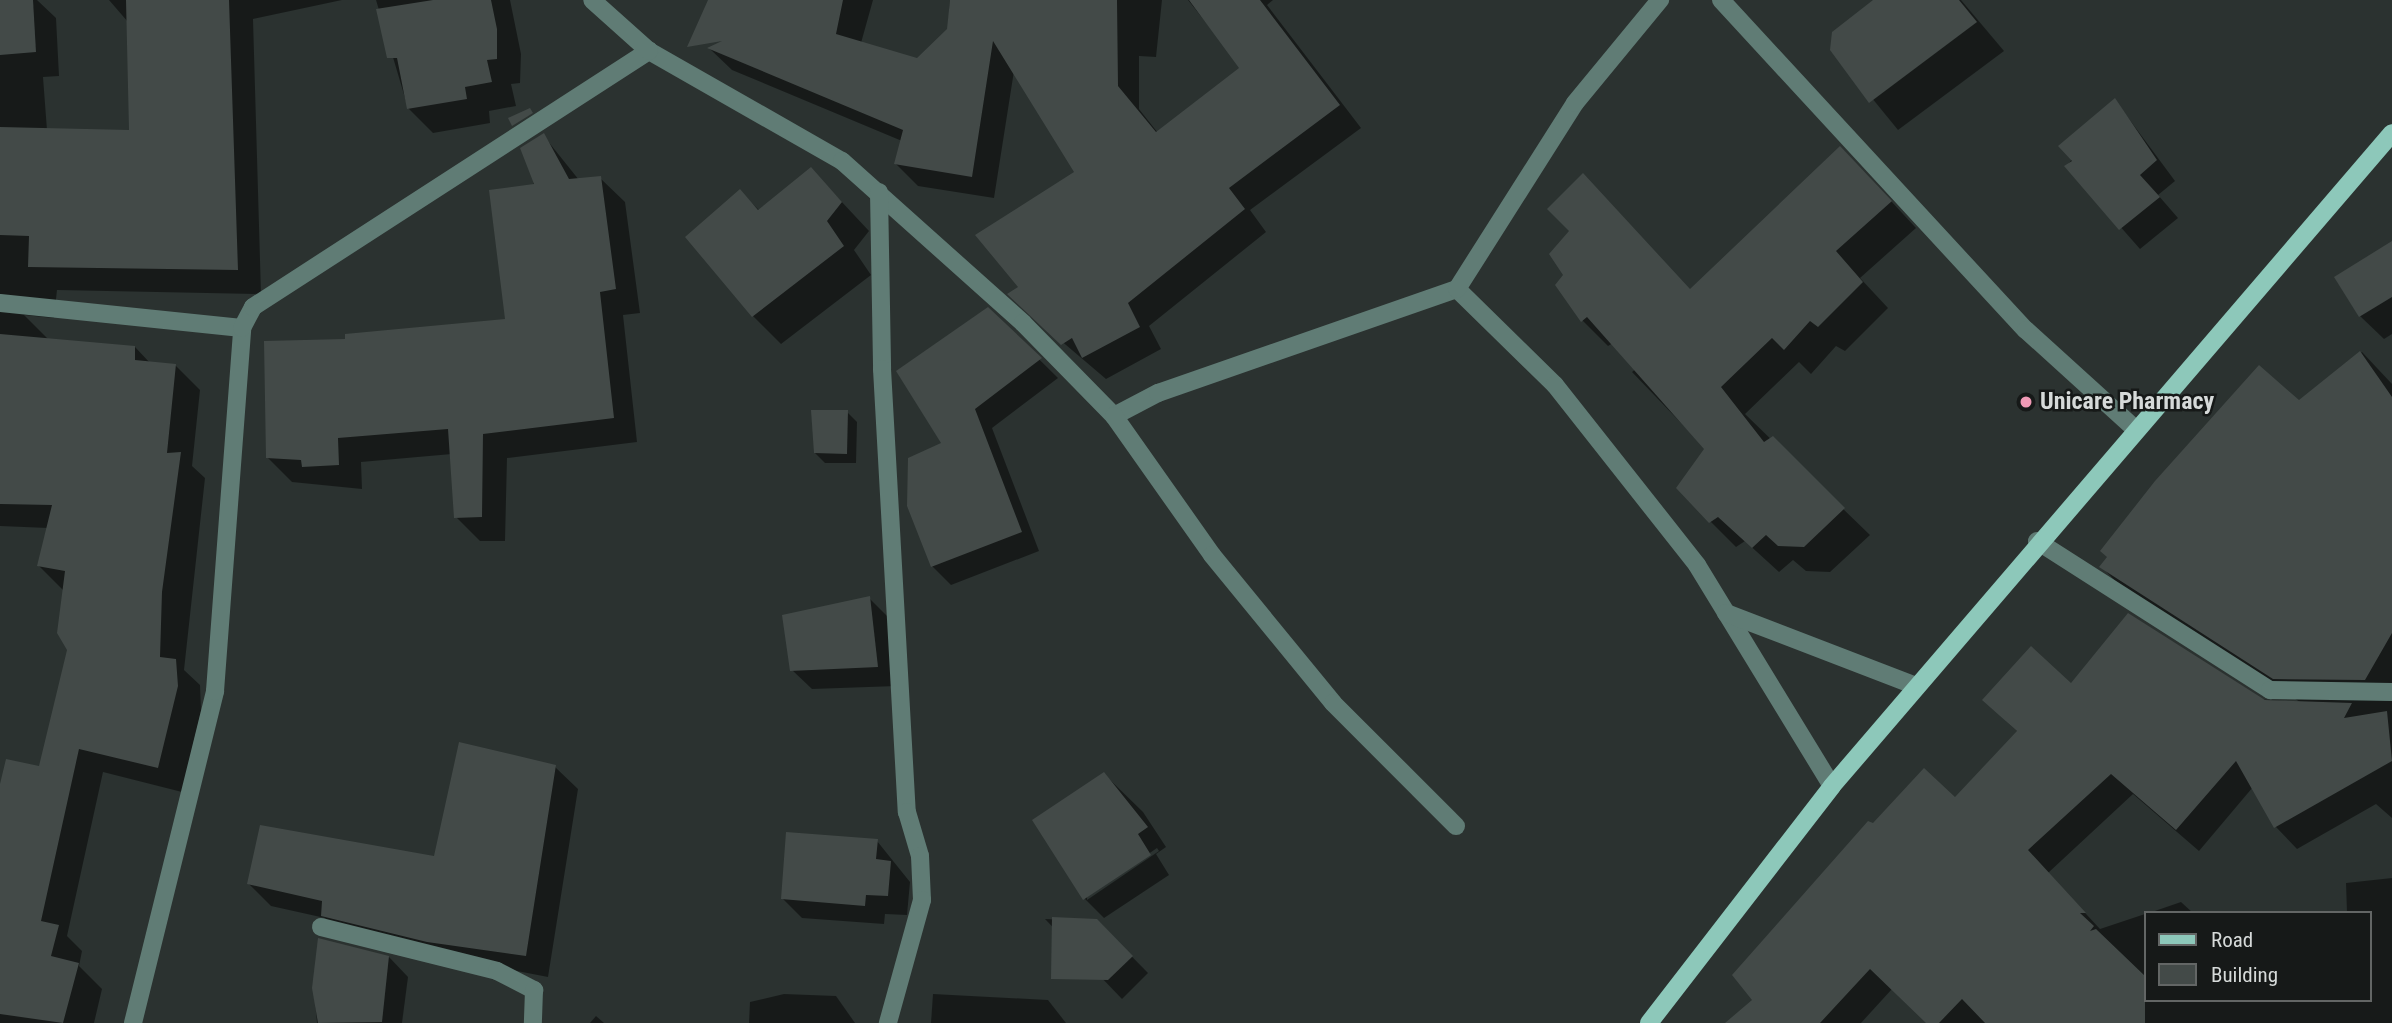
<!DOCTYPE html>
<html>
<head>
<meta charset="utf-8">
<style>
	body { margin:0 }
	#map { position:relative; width:2392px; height:1023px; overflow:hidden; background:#2b3230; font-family:"Roboto Condensed",sans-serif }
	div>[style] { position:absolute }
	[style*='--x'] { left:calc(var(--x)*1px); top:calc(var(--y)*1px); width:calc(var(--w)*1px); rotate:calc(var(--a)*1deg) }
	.shadow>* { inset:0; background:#0007 }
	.building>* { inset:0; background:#434a48 }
	.minor>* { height:18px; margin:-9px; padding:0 9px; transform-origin:9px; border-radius:9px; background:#607c75 }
	.major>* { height:18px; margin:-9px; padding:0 9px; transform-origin:9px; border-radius:9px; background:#8dc8ba }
	.dots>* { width:19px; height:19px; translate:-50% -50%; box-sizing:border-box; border:4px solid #161918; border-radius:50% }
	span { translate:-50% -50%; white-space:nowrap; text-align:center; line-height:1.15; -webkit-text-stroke:5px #161918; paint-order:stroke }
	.poi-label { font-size:24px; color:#d6dad9; font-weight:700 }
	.left { translate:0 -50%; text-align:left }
	.legend { position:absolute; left:2144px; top:911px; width:228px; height:91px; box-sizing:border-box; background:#161918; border:2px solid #636665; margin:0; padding:9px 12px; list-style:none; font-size:21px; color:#d6dad9 }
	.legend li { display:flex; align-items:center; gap:14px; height:35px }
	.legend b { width:35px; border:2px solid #636665 }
</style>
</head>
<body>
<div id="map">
	<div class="shadow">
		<div style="clip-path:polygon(0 0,37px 0,56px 18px,59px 76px,43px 77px,47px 130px,130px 131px,128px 22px,109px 0,342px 0,253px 19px,261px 294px,57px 290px,54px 318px,24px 315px,49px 340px,135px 347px,151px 364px,176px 366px,200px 390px,192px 466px,205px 478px,184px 670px,200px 685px,201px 711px,182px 792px,103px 772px,67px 936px,82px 951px,79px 966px,102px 989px,94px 1023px,0 1023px,0 786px,40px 769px,68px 650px,64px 591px,39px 566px,48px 528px,0 526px)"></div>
		<div style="clip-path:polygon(376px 0,510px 0,521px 54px,520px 83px,511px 84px,516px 106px,489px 111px,490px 123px,433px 133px,408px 108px)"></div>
		<div style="clip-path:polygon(766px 0,873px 0,861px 43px,918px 60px,948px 30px,950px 0,1162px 0,1156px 57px,1139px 56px,1139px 109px,1158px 133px,1242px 68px,1188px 0,1273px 0,1267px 5px,1361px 128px,1250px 210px,1266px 232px,1149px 326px,1161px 349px,1106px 379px,1032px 316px,1021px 287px,1076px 173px,1014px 71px,994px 198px,918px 186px,896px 164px,902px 141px,732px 70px,710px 49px,763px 24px)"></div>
		<div style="clip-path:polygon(1875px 0,1961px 0,2004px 51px,1898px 130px,1832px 49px)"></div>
		<div style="clip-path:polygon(2115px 100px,2175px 181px,2158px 195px,2178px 218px,2140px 249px,2067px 166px)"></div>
		<div style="clip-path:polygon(543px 135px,579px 180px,600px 178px,625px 202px,640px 313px,623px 315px,637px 442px,507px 458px,505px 541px,480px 541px,456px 517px,452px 454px,361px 462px,362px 489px,292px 482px,268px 458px,347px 341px,507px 320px)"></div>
		<div style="clip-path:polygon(811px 169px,869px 231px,854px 250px,871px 275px,781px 344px,753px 316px,740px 192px,760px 211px)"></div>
		<div style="clip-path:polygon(1866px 174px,1916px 228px,1860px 278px,1888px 308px,1845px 351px,1836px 346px,1811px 374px,1799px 362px,1745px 414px,1870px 535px,1830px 572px,1806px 571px,1793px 560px,1779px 572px,1745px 541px,1736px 547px,1710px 521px,1706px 449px,1632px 372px,1637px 368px,1613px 343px,1608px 346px,1583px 321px,1557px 285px,1691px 290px)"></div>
		<div style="clip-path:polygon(2392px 243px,2392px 334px,2384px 339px,2360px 316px)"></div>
		<div style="clip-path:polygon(988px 309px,1058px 378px,992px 428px,1039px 551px,951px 585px,932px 566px,944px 444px)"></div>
		<div style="clip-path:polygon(2362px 352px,2392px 384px,2392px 818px,2376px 804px,2297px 849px,2276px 827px,2253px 787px,2199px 851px,2133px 794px,2048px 873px,2100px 929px,2145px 914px,2145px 1000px,2369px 1000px,2369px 913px,2347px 913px,2346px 883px,2392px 878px,2392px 1023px,1928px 1023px,1892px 989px,1861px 1023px,1728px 1023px,1754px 1000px,1874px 825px,1955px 799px,2018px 732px,2006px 721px,2071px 686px,2300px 702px,2123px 589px,2102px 567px)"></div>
		<div style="clip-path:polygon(847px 412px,857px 422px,856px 463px,825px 463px,815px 453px)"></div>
		<div style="clip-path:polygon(869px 598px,889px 618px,897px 686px,812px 689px,792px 670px)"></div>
		<div style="clip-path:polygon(555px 767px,578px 789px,548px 977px,345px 938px,325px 918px,271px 906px,249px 884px,436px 858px)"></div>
		<div style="clip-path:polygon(evenodd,1104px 774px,1143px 812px,1166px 847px,1156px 854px,1169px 875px,1104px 918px,1085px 899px,1104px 774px,1157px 848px,1159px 851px,1087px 900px,1087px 896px,1157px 848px)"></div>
		<div style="clip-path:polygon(877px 841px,910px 882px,907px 915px,885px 914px,884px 924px,802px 918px,782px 898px)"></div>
		<div style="clip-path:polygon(2181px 902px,2193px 913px,2149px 913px)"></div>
		<div style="clip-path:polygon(1045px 919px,1097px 921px,1148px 973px,1122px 999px)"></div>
		<div style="clip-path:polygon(389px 957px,408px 977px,402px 1023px,317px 1023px,314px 988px)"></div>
		<div style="clip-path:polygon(784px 994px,836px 996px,855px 1023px,749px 1023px,750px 1002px)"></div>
		<div style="clip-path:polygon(933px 994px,1048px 1000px,1066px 1023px,931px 1023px)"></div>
		<div style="clip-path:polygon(596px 1016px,604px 1023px,590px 1023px)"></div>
	</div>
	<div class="building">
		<div style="clip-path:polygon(0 0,33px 0,36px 52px,0 55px)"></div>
		<div style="clip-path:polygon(126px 0,229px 0,238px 270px,28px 267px,29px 236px,0 235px,0 127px,129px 130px)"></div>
		<div style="clip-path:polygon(433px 0,491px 0,497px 29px,497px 59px,487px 60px,492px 82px,465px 87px,467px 99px,407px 109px,397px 58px,387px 58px,376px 9px)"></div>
		<div style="clip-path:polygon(708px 0,843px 0,836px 34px,917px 58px,947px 29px,950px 0,1117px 0,1118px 86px,1156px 132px,1239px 68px,1189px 0,1260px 0,1340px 105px,1229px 188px,1245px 209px,1128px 303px,1140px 327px,1082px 358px,1072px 338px,1061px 345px,1007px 294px,1018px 287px,975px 235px,1074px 172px,993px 41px,972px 177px,894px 164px,903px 130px,707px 48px,722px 41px,687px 47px)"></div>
		<div style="clip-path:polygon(1873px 0,1959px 0,1977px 22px,1869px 103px,1830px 50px,1832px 32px)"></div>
		<div style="clip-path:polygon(2115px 98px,2157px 160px,2140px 175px,2160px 197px,2119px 230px,2064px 166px,2072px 161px,2058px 146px)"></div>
		<div style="clip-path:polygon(530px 108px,533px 113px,512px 126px,508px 118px)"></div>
		<div style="clip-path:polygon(544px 133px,569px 179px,601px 176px,616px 289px,600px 292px,614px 418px,483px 434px,482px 517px,454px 518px,448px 429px,338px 438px,339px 465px,302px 467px,301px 460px,266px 458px,264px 341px,345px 339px,345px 334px,505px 319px,489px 190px,534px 184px,520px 148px)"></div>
		<div style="clip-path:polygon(1840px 146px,1892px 201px,1836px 251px,1863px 282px,1818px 327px,1810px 321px,1784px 350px,1772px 338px,1721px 387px,1764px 442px,1773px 436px,1845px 508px,1804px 547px,1778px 546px,1766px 535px,1752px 548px,1718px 517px,1709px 523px,1676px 488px,1704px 449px,1587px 317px,1581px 322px,1555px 285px,1563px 275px,1549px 254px,1569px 231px,1547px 209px,1583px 173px,1690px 289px)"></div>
		<div style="clip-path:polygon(811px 167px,842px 202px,827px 221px,844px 246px,752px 317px,685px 237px,740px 189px,758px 210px)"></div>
		<div style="clip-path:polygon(2392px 241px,2392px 297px,2359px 317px,2334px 277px)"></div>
		<div style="clip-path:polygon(988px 307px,1042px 358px,975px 409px,1022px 532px,931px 567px,907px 506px,908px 458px,941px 443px,896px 371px)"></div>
		<div style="clip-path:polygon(0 334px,135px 346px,135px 360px,176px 364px,167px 453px,181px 452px,162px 592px,160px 657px,176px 659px,178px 686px,158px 768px,79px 749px,41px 921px,59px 925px,51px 956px,79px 963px,63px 1023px,0 1014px,0 784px,6px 759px,39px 766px,67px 650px,57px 633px,65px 571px,37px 566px,52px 505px,0 504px)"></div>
		<div style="clip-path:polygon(2360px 351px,2392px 397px,2392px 633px,2365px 680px,2273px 679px,2099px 567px,2107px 557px,2100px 551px,2155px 481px,2259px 365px,2299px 400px)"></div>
		<div style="clip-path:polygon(811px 410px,848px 410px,847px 454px,814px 453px)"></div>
		<div style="clip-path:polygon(870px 596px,878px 667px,790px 671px,782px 615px)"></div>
		<div style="clip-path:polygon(2128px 613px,2265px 700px,2352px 703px,2344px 718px,2387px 711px,2392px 761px,2274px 828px,2236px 761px,2176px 830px,2111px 774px,2028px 850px,2086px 913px,2080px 913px,2094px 926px,2090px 931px,2096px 929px,2145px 976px,2145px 1023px,1985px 1023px,1962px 999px,1939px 1023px,1926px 1023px,1870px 969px,1820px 1023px,1725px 1023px,1752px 1000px,1732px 975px,1868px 821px,1873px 823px,1924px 768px,1955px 797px,2017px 731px,1982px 700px,2031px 646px,2071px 683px)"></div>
		<div style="clip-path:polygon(459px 742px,556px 765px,526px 956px,427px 942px,321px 916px,322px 901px,247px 884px,260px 825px,434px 856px)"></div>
		<div style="clip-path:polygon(1104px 772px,1148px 827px,1138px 834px,1151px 855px,1083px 900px,1032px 820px)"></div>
		<div style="clip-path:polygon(786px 832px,878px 839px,876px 859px,891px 861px,888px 896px,866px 895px,865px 906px,781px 899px)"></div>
		<div style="clip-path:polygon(1052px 917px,1097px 919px,1133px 956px,1108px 980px,1051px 979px)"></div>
		<div style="clip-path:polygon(318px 938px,389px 956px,382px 1022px,318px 1023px,312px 988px)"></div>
	</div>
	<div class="minor">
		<div style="--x:1721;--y:0;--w:449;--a:47.3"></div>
		<div style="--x:2026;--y:330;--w:144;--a:42.2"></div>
		<div style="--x:649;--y:51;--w:222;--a:29.7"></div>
		<div style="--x:842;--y:161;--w:243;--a:41.8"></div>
		<div style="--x:1023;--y:323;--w:130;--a:45.6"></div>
		<div style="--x:1114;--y:416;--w:50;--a:-27.6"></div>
		<div style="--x:1158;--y:393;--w:317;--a:-19.2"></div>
		<div style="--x:1457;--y:289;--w:137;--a:44.4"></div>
		<div style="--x:1555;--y:385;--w:229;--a:51.7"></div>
		<div style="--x:1697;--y:565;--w:259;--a:58.6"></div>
		<div style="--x:879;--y:192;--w:177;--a:89"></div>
		<div style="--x:882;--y:369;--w:444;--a:86.8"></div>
		<div style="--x:907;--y:812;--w:46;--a:73.5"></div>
		<div style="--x:920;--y:856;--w:44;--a:87.4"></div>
		<div style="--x:922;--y:900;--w:128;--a:105.5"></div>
		<div style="--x:1457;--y:289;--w:220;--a:-57.6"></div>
		<div style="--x:1575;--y:103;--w:134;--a:-50.5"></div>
		<div style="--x:0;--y:303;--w:243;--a:5.9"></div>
		<div style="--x:1114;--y:416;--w:170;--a:54.8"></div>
		<div style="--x:1212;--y:555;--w:191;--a:50.7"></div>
		<div style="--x:1333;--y:703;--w:174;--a:45"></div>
		<div style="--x:2037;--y:541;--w:277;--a:32.6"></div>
		<div style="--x:2270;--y:690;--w:122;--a:0.9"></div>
		<div style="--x:1726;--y:613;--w:204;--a:21"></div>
		<div style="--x:321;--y:927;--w:181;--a:14"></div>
		<div style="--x:497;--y:971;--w:42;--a:27.2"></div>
		<div style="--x:534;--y:990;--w:33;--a:92"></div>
		<div style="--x:133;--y:1023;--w:342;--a:-76.1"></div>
		<div style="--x:215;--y:691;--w:364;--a:-85.7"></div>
		<div style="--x:242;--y:328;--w:24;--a:-62"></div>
		<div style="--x:253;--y:307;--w:472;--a:-32.9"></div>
		<div style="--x:649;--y:51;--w:76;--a:-138.2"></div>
	</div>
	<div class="major">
		<div style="--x:1649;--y:1023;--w:299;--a:-52.3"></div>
		<div style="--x:1832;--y:786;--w:860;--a:-49.38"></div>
	</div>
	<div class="dots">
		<div style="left:2026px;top:402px;background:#f09ab6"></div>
	</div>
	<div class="poi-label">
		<span class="left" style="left:2040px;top:402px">Unicare Pharmacy</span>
	</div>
	<ul class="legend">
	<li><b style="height:9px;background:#8dc8ba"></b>Road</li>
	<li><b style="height:19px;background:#434a48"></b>Building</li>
	</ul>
</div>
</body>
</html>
